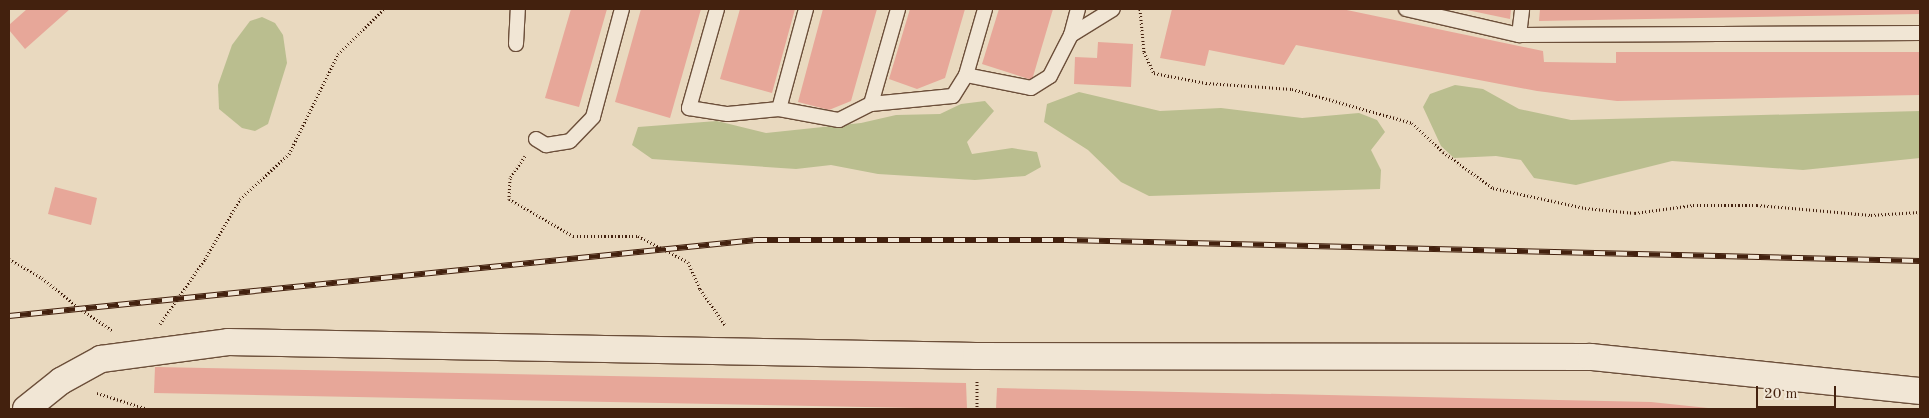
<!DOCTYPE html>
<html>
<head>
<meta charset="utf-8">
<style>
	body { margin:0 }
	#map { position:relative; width:1929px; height:418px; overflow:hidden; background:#e9d9bf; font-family:"Old Standard TT",serif }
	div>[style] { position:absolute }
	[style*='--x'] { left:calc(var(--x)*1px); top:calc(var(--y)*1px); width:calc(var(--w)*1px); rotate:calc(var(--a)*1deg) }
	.green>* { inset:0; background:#babe8f }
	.building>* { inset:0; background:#e7a799 }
	.path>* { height:3px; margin-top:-1.5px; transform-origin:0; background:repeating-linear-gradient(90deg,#43210e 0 1px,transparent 0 3.5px) }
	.roads { filter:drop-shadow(1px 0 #6c4f3a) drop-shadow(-1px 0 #6c4f3a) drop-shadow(0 1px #6c4f3a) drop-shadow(0 -1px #6c4f3a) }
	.lane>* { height:14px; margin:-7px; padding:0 7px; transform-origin:7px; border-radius:7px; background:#f1e6d5 }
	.street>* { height:26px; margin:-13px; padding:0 13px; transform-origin:13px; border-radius:13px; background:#f1e6d5 }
	.rail>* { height:5.5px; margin-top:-2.75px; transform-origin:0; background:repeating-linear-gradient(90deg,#f1e6d5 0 11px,#43210e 0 22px); box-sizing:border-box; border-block:1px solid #43210e }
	span { translate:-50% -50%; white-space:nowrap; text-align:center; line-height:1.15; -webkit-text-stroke:5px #f1e6d5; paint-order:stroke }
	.frame { position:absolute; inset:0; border:10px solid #43210e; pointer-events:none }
	.scale { position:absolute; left:1756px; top:386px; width:80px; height:22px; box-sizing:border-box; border:2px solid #43210e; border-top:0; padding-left:6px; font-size:15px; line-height:18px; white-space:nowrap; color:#43210e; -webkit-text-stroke:4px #f1e6d5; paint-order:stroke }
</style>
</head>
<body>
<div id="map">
	<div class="green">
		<div style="clip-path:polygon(262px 17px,275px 23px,283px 35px,287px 63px,268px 124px,255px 131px,242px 128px,219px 109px,218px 85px,232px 45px,250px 21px)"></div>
		<div style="clip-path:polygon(1455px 85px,1483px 89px,1519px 109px,1571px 120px,1920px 111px,1920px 158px,1803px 170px,1672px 161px,1576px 185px,1534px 178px,1521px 160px,1496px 156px,1454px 158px,1441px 146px,1423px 107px,1430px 94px)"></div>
		<div style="clip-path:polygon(1079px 92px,1160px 111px,1221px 108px,1302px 118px,1359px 113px,1377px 120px,1385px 132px,1371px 150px,1381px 170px,1380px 189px,1149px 196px,1121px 182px,1088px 150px,1044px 122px,1047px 104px)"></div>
		<div style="clip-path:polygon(985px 101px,994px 111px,967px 142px,972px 154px,1012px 148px,1037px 152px,1041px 167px,1025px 176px,975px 180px,878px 174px,831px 165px,796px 169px,652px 159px,632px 145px,638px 127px,717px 121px,766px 133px,861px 123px,896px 115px,940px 114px,961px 104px)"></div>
	</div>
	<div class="building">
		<div style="clip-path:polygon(27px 9px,70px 9px,25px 49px,9px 30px,9px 25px)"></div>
		<div style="clip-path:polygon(571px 9px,607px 9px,579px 107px,545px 98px)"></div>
		<div style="clip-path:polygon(641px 9px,701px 9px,670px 118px,615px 102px)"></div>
		<div style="clip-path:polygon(740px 9px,795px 9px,772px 93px,720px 79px)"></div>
		<div style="clip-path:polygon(823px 9px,877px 9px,851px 101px,829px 110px,798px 102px)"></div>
		<div style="clip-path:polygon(910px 9px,965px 9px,945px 78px,917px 89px,889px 79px)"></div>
		<div style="clip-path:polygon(999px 9px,1053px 9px,1032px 80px,982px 64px)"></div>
		<div style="clip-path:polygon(1172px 9px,1342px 9px,1543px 51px,1544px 62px,1616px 63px,1616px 52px,1920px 52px,1920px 95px,1617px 101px,1537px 91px,1296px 45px,1284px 65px,1209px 50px,1205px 66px,1160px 58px)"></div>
		<div style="clip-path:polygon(1468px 9px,1511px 9px,1510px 19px,1467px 10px)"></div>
		<div style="clip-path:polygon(1540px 9px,1920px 9px,1920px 14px,1539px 21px)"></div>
		<div style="clip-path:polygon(1098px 42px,1133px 44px,1131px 87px,1074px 84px,1075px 57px,1097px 58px)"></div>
		<div style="clip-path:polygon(55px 187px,97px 198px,91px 225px,48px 214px)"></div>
		<div style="clip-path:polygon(155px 367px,966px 383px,967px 409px,154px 393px)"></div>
		<div style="clip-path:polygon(997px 388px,1651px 402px,1708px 408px,996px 409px)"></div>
	</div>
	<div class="path">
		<div style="--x:1140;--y:9;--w:43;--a:84.7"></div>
		<div style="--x:1144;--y:52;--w:23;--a:65"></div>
		<div style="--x:1154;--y:73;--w:53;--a:10.9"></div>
		<div style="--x:1206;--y:83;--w:86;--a:4"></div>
		<div style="--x:1292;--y:89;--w:125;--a:15.8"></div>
		<div style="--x:1412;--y:123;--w:42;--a:43.1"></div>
		<div style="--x:1443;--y:152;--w:62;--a:35.8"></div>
		<div style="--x:1493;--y:188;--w:94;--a:12.3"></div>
		<div style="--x:1585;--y:208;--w:50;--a:5.7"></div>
		<div style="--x:1635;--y:213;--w:59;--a:-7.9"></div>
		<div style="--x:1693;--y:205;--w:64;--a:0"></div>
		<div style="--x:1757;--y:205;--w:114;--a:5"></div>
		<div style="--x:1871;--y:215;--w:49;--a:-3.5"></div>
		<div style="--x:525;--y:156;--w:27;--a:124"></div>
		<div style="--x:510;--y:178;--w:21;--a:93"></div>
		<div style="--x:509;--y:199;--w:74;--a:30"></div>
		<div style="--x:573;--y:236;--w:65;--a:0"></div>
		<div style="--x:638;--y:236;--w:56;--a:27.5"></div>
		<div style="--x:688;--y:262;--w:30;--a:66"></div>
		<div style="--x:700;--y:289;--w:44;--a:55.2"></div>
		<div style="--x:9;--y:259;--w:38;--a:30"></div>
		<div style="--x:42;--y:278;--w:48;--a:39"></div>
		<div style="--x:79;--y:308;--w:40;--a:34"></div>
		<div style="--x:160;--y:324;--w:79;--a:-55.3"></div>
		<div style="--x:205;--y:259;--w:69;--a:-59.7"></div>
		<div style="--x:240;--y:199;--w:67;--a:-42.6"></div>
		<div style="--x:289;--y:154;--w:111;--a:-63.9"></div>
		<div style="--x:338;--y:54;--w:64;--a:-44.4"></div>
		<div style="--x:977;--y:381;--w:28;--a:90"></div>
		<div style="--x:97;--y:393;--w:53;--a:17.4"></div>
	</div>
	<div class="roads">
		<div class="lane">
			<div style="--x:717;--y:9;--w:103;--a:105.8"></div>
			<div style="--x:689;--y:108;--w:39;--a:9"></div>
			<div style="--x:728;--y:114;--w:51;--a:-5.6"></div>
			<div style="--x:779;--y:109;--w:61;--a:10.4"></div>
			<div style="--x:839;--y:120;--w:36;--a:-27"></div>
			<div style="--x:871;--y:104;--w:82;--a:-5.6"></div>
			<div style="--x:953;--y:96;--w:25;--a:-58"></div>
			<div style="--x:966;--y:75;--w:66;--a:11.3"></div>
			<div style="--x:1031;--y:88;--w:22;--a:-32"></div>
			<div style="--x:1050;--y:76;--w:46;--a:-62.9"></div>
			<div style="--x:1071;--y:35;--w:27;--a:-75"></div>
			<div style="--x:1406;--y:9;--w:116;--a:13"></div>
			<div style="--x:1519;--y:35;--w:401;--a:-0.3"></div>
			<div style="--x:1071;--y:35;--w:49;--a:-31.8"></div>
			<div style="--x:1519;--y:35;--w:26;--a:-83"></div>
			<div style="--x:516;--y:44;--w:35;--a:-87"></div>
			<div style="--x:966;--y:75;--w:69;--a:-73.9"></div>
			<div style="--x:871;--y:104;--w:99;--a:-74.1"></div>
			<div style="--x:779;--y:109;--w:104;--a:-74.9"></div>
			<div style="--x:536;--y:139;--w:12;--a:31"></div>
			<div style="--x:546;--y:145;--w:24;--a:-9"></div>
			<div style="--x:570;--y:141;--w:33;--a:-46"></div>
			<div style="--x:593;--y:117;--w:112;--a:-75"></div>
		</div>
		<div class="street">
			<div style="--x:26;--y:409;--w:45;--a:-38.7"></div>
			<div style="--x:61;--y:381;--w:46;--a:-28.8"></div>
			<div style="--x:101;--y:359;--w:128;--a:-7.6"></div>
			<div style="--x:228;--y:342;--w:748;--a:1.07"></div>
			<div style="--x:976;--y:356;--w:615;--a:0.09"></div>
			<div style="--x:1591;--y:357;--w:331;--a:5.9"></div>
		</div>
	</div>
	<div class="rail">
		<div style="--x:9;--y:316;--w:751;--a:-5.81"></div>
		<div style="--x:756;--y:240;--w:310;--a:0"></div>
		<div style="--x:1066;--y:240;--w:854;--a:1.41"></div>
	</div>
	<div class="frame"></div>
	<div class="scale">20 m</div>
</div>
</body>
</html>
